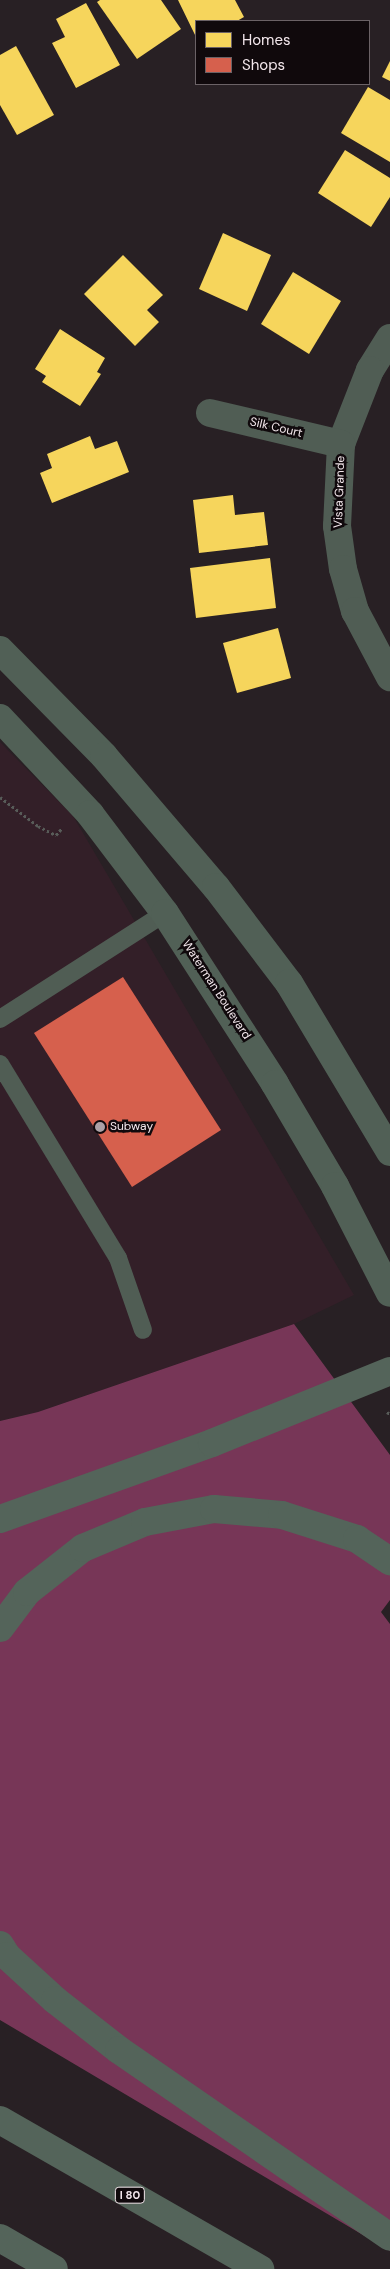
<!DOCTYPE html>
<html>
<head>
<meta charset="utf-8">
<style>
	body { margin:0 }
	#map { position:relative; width:390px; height:2269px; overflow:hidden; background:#282024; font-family:"DM Sans",sans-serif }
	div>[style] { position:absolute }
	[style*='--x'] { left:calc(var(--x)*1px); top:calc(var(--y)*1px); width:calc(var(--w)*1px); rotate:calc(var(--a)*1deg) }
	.built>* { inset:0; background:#331f28 }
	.forest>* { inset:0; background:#773657 }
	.homes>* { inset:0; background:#f6d55c }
	.shops>* { inset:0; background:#d6604d }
	.path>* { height:3px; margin-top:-1.5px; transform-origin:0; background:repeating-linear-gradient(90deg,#585c59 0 2.5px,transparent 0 5px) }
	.service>* { height:18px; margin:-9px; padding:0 9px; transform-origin:9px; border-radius:9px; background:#505d54 }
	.minor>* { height:28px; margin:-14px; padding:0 14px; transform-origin:14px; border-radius:14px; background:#505d54 }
	.secondary>* { height:28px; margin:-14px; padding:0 14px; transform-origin:14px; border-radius:14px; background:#516056 }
	.motorway>* { height:28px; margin:-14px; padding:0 14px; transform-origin:14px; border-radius:14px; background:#54645a }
	.dots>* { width:14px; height:14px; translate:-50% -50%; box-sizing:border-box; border:2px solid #10090c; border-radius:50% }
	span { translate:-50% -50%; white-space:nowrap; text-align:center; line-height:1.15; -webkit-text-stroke:5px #10090c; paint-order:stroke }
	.shield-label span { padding:1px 4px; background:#10090c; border:1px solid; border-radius:4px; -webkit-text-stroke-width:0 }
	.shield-label { font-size:11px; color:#f3e7ec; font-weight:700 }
	.street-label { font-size:12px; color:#f3e7ec }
	.poi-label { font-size:12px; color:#f3e7ec }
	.left { translate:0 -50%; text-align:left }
	.legend { position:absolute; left:195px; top:20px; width:175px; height:65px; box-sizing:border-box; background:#10090c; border:1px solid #6b6266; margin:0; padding:6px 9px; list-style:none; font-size:15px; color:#f3e7ec }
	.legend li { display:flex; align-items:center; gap:10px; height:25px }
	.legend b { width:25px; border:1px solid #6b6266 }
</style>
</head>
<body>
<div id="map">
	<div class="built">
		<div style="clip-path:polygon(0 742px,73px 816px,354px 1295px,294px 1324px,38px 1412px,0 1421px)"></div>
	</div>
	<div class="forest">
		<div style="clip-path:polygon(294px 1324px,390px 1455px,390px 1600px,381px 1612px,390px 1624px,390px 2251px,0 2020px,0 1421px,38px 1412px)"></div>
	</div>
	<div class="homes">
		<div style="clip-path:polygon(100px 0,161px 0,181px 29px,137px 59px,97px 2px)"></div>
		<div style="clip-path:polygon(178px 0,235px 0,244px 17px,237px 21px,196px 21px,196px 37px)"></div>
		<div style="clip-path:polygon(86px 3px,120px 65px,76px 88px,52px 43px,65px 37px,56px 19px)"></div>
		<div style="clip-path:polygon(16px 46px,54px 115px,17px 135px,0 105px,0 55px)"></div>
		<div style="clip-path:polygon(390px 61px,390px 81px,382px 77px)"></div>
		<div style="clip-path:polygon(368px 87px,390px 100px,390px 162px,341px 133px)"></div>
		<div style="clip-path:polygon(345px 150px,390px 178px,390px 197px,371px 227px,318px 193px)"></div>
		<div style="clip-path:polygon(223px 233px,271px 255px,247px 311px,199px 289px)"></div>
		<div style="clip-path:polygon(123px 255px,163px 295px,147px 310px,159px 322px,135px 346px,84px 294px)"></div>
		<div style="clip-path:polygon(293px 272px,341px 301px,309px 354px,261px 324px)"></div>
		<div style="clip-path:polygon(60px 329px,105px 358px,97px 372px,101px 374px,80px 406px,42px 382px,46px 376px,35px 369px)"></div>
		<div style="clip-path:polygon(90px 436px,95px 449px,117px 441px,129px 472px,52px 503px,40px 473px,52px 468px,47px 454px)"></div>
		<div style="clip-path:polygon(233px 495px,235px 515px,264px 512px,268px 545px,199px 553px,193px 500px)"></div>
		<div style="clip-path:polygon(270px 558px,276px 608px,196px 618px,190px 568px)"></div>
		<div style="clip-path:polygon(278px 628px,291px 678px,237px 693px,223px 643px)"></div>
	</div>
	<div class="shops">
		<div style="clip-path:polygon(123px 977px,221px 1130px,132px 1187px,34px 1033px)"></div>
	</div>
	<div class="path">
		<div style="--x:0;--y:797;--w:48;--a:37.3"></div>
		<div style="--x:38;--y:826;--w:20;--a:27"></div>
		<div style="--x:56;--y:835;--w:9;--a:-49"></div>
		<div style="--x:387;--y:1412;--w:4;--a:34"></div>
	</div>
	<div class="service">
		<div style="--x:0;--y:1019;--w:196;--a:-32.7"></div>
		<div style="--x:0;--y:1064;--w:227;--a:58.7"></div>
		<div style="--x:118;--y:1258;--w:76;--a:70.9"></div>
	</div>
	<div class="minor">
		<div style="--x:390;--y:338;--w:38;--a:122"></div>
		<div style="--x:370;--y:370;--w:79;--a:111.4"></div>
		<div style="--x:341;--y:444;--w:82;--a:92.8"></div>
		<div style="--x:337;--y:526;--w:43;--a:82.1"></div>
		<div style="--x:343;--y:569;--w:44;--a:74.1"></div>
		<div style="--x:355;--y:611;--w:75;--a:62.1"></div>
		<div style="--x:210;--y:413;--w:135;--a:13.3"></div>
	</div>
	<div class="secondary">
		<div style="--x:0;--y:650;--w:148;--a:45.5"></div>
		<div style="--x:104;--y:756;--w:172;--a:49.5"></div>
		<div style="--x:216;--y:887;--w:121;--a:52.8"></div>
		<div style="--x:289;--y:983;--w:197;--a:59.1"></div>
		<div style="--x:0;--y:718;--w:132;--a:46.8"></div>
		<div style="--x:90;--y:814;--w:124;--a:52.9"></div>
		<div style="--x:165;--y:913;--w:203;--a:57.2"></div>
		<div style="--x:275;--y:1084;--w:118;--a:59.5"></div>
		<div style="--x:335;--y:1186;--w:120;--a:62.8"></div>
	</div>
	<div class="motorway">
		<div style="--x:0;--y:1519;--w:225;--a:-19.7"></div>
		<div style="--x:212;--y:1443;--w:192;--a:-22"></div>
		<div style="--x:0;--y:1628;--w:45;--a:-53.1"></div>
		<div style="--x:27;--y:1592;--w:71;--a:-38.2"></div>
		<div style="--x:83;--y:1548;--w:67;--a:-22.8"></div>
		<div style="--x:145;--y:1522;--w:70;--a:-10.7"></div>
		<div style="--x:214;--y:1509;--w:68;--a:5"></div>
		<div style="--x:282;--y:1515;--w:79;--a:17.7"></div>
		<div style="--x:357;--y:1539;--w:40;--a:34"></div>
		<div style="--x:0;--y:1945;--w:13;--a:58"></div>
		<div style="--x:7;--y:1956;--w:65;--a:42.5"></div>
		<div style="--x:55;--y:2000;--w:81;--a:38"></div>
		<div style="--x:119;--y:2050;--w:329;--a:34.6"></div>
		<div style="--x:0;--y:2120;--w:300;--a:29.8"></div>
		<div style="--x:0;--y:2238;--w:62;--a:29.9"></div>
	</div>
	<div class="dots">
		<div style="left:100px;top:1127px;background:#aca1a6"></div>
	</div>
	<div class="shield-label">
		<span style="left:130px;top:2195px">I 80</span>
	</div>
	<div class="street-label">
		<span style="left:276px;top:428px;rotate:13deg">Silk Court</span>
		<span style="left:340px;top:492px;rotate:-88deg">Vista Grande</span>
		<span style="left:216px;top:990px;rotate:57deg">Waterman Boulevard</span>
	</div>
	<div class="poi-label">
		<span class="left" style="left:110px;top:1127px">Subway</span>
	</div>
	<ul class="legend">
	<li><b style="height:14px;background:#f6d55c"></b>Homes</li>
	<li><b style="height:14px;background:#d6604d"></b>Shops</li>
	</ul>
</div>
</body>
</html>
